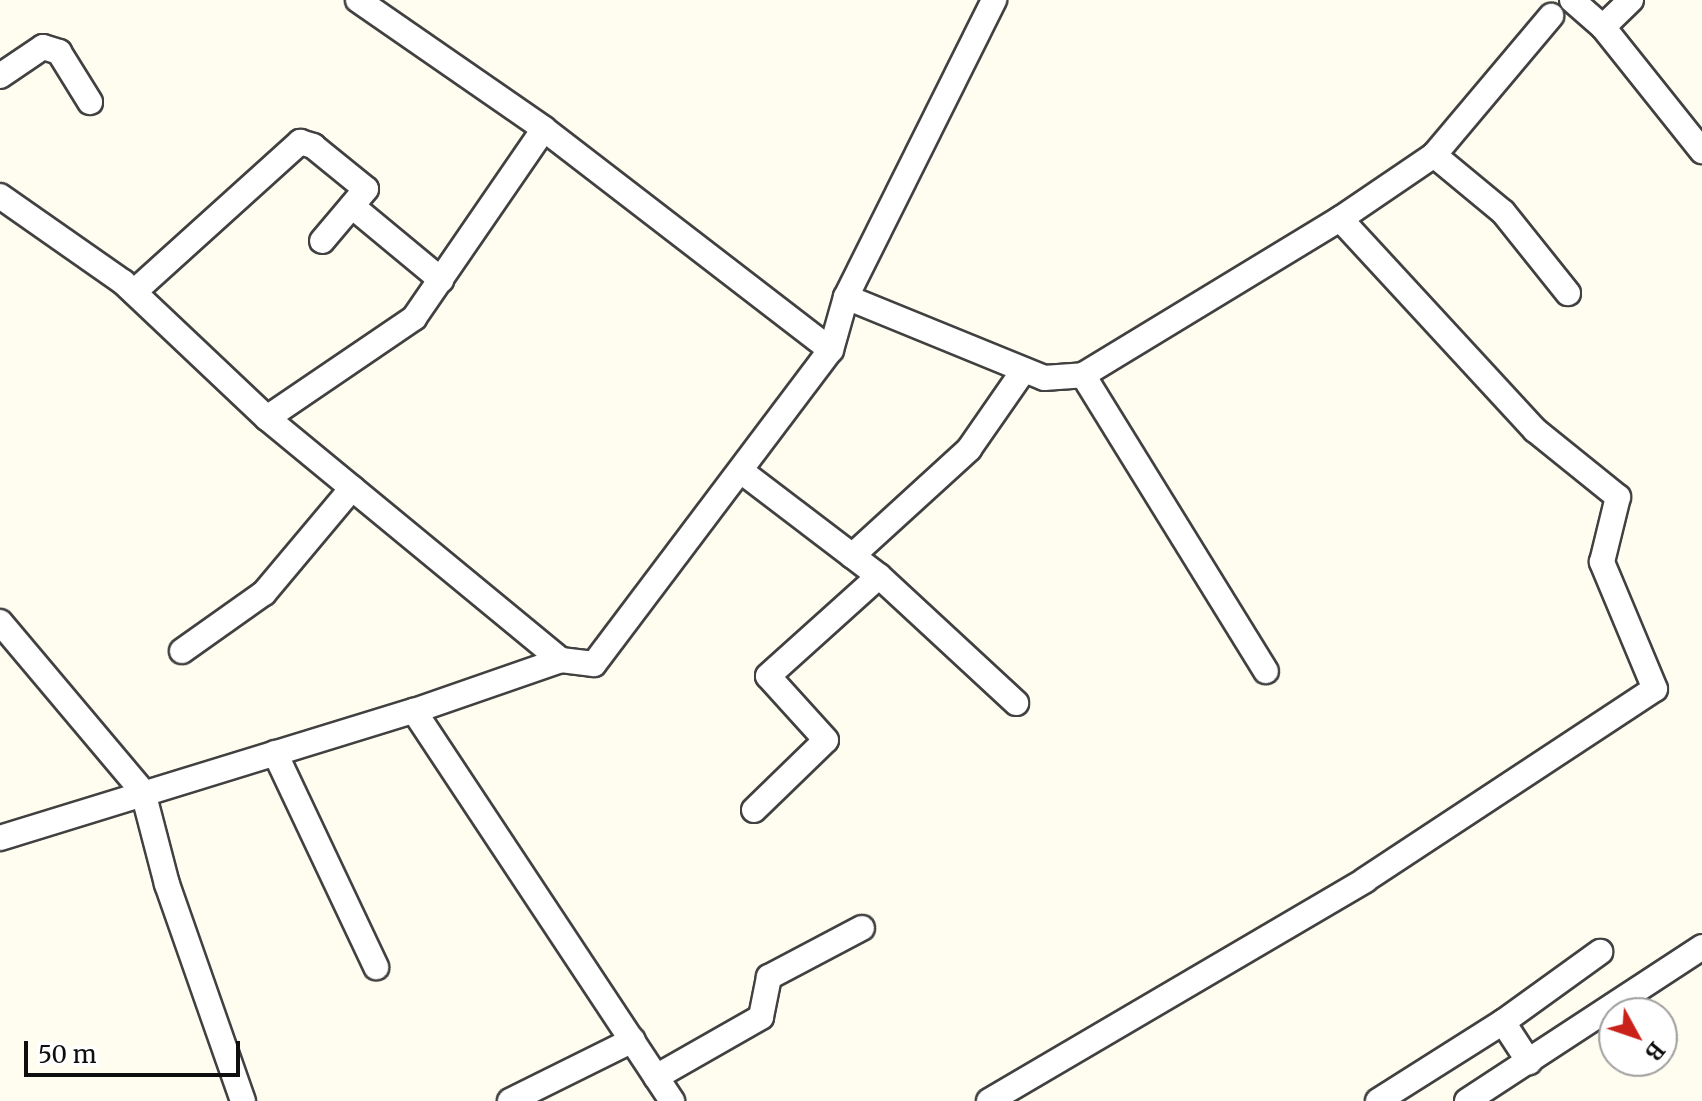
<!DOCTYPE html>
<html>
<head>
<meta charset="utf-8">
<style>
	body { margin:0 }
	#map { position:relative; width:1702px; height:1101px; overflow:hidden; background:#fffdef; font-family:Merriweather,serif }
	div>[style] { position:absolute }
	[style*='--x'] { left:calc(var(--x)*1px); top:calc(var(--y)*1px); width:calc(var(--w)*1px); rotate:calc(var(--a)*1deg) }
	.roads { filter:drop-shadow(2px 0 #414141) drop-shadow(-2px 0 #414141) drop-shadow(0 2px #414141) drop-shadow(0 -2px #414141) }
	.street>* { height:24px; margin:-12px; padding:0 12px; transform-origin:12px; border-radius:12px; background:#fff }
	span { translate:-50% -50%; white-space:nowrap; text-align:center; line-height:1.15; -webkit-text-stroke:8px #fff; paint-order:stroke }
	.north { position:absolute; left:1598px; top:997px; width:80px; height:80px; box-sizing:border-box; background:#fff; border:2px solid #9f9f9f; border-radius:50%; rotate:130deg; font-size:22px; font-weight:700; line-height:32px; text-align:center; color:#0e0e0e }
	.north::after { content:''; display:block; margin:auto; width:28px; height:36px; background:#ca211a; clip-path:polygon(50% 0,100% 100%,50% 72%,0 100%) }
	.scale { position:absolute; left:24px; top:1041px; width:216px; height:36px; box-sizing:border-box; border:4px solid #0e0e0e; border-top:0; padding-left:10px; font-size:24px; line-height:28px; white-space:nowrap; color:#0e0e0e; -webkit-text-stroke:6px #fff; paint-order:stroke }
</style>
</head>
<body>
<div id="map">
	<div class="roads">
		<div class="street">
			<div style="--x:358;--y:0;--w:226;--a:34.7"></div>
			<div style="--x:544;--y:129;--w:362;--a:37.6"></div>
			<div style="--x:1572;--y:0;--w:41;--a:41.1"></div>
			<div style="--x:1603;--y:27;--w:159;--a:51.4"></div>
			<div style="--x:1603;--y:27;--w:39;--a:-44"></div>
			<div style="--x:0;--y:76;--w:52;--a:-34"></div>
			<div style="--x:43;--y:47;--w:17;--a:17"></div>
			<div style="--x:59;--y:52;--w:59;--a:58.2"></div>
			<div style="--x:1434;--y:155;--w:89;--a:39.6"></div>
			<div style="--x:1503;--y:212;--w:104;--a:51.3"></div>
			<div style="--x:0;--y:196;--w:150;--a:35"></div>
			<div style="--x:123;--y:282;--w:198;--a:43.4"></div>
			<div style="--x:267;--y:418;--w:381;--a:39.5"></div>
			<div style="--x:352;--y:206;--w:116;--a:39.7"></div>
			<div style="--x:134;--y:292;--w:224;--a:-42.1"></div>
			<div style="--x:300;--y:142;--w:14;--a:17"></div>
			<div style="--x:313;--y:146;--w:68;--a:39.1"></div>
			<div style="--x:366;--y:189;--w:68;--a:130.2"></div>
			<div style="--x:846;--y:297;--w:214;--a:22.2"></div>
			<div style="--x:1044;--y:378;--w:39;--a:-4"></div>
			<div style="--x:1083;--y:375;--w:301;--a:-31.3"></div>
			<div style="--x:1340;--y:219;--w:114;--a:-34.2"></div>
			<div style="--x:1434;--y:155;--w:182;--a:-49.9"></div>
			<div style="--x:1083;--y:375;--w:348;--a:58.3"></div>
			<div style="--x:267;--y:418;--w:178;--a:-34.2"></div>
			<div style="--x:414;--y:318;--w:229;--a:-55.5"></div>
			<div style="--x:741;--y:471;--w:173;--a:37.3"></div>
			<div style="--x:879;--y:576;--w:187;--a:42.8"></div>
			<div style="--x:852;--y:556;--w:159;--a:-42.4"></div>
			<div style="--x:969;--y:449;--w:96;--a:-55.2"></div>
			<div style="--x:0;--y:622;--w:222;--a:49.9"></div>
			<div style="--x:143;--y:792;--w:95;--a:75.4"></div>
			<div style="--x:167;--y:884;--w:230;--a:70.7"></div>
			<div style="--x:182;--y:651;--w:100;--a:-35.3"></div>
			<div style="--x:264;--y:593;--w:137;--a:-50"></div>
			<div style="--x:414;--y:711;--w:468;--a:56.5"></div>
			<div style="--x:275;--y:753;--w:237;--a:64.7"></div>
			<div style="--x:754;--y:810;--w:100;--a:-44.2"></div>
			<div style="--x:826;--y:740;--w:86;--a:-132.2"></div>
			<div style="--x:768;--y:676;--w:149;--a:-42"></div>
			<div style="--x:0;--y:838;--w:433;--a:-17.1"></div>
			<div style="--x:414;--y:711;--w:156;--a:-19.1"></div>
			<div style="--x:561;--y:660;--w:33;--a:7"></div>
			<div style="--x:594;--y:664;--w:393;--a:-53"></div>
			<div style="--x:831;--y:350;--w:55;--a:-74.2"></div>
			<div style="--x:846;--y:297;--w:332;--a:-63.5"></div>
			<div style="--x:1503;--y:1022;--w:48;--a:57"></div>
			<div style="--x:656;--y:1077;--w:121;--a:-29.7"></div>
			<div style="--x:761;--y:1017;--w:41;--a:-78.7"></div>
			<div style="--x:769;--y:977;--w:105;--a:-27.8"></div>
			<div style="--x:510;--y:1101;--w:137;--a:-26.4"></div>
			<div style="--x:989;--y:1101;--w:436;--a:-30.4"></div>
			<div style="--x:1365;--y:880;--w:347;--a:-33.4"></div>
			<div style="--x:1655;--y:689;--w:138;--a:-112.7"></div>
			<div style="--x:1602;--y:562;--w:67;--a:-76.2"></div>
			<div style="--x:1618;--y:497;--w:107;--a:-141.1"></div>
			<div style="--x:1535;--y:430;--w:287;--a:-132.7"></div>
			<div style="--x:1378;--y:1101;--w:148;--a:-32.3"></div>
			<div style="--x:1503;--y:1022;--w:120;--a:-35.8"></div>
			<div style="--x:1467;--y:1101;--w:281;--a:-33.2"></div>
		</div>
	</div>
	<div class="north">B</div>
	<div class="scale">50 m</div>
</div>
</body>
</html>
